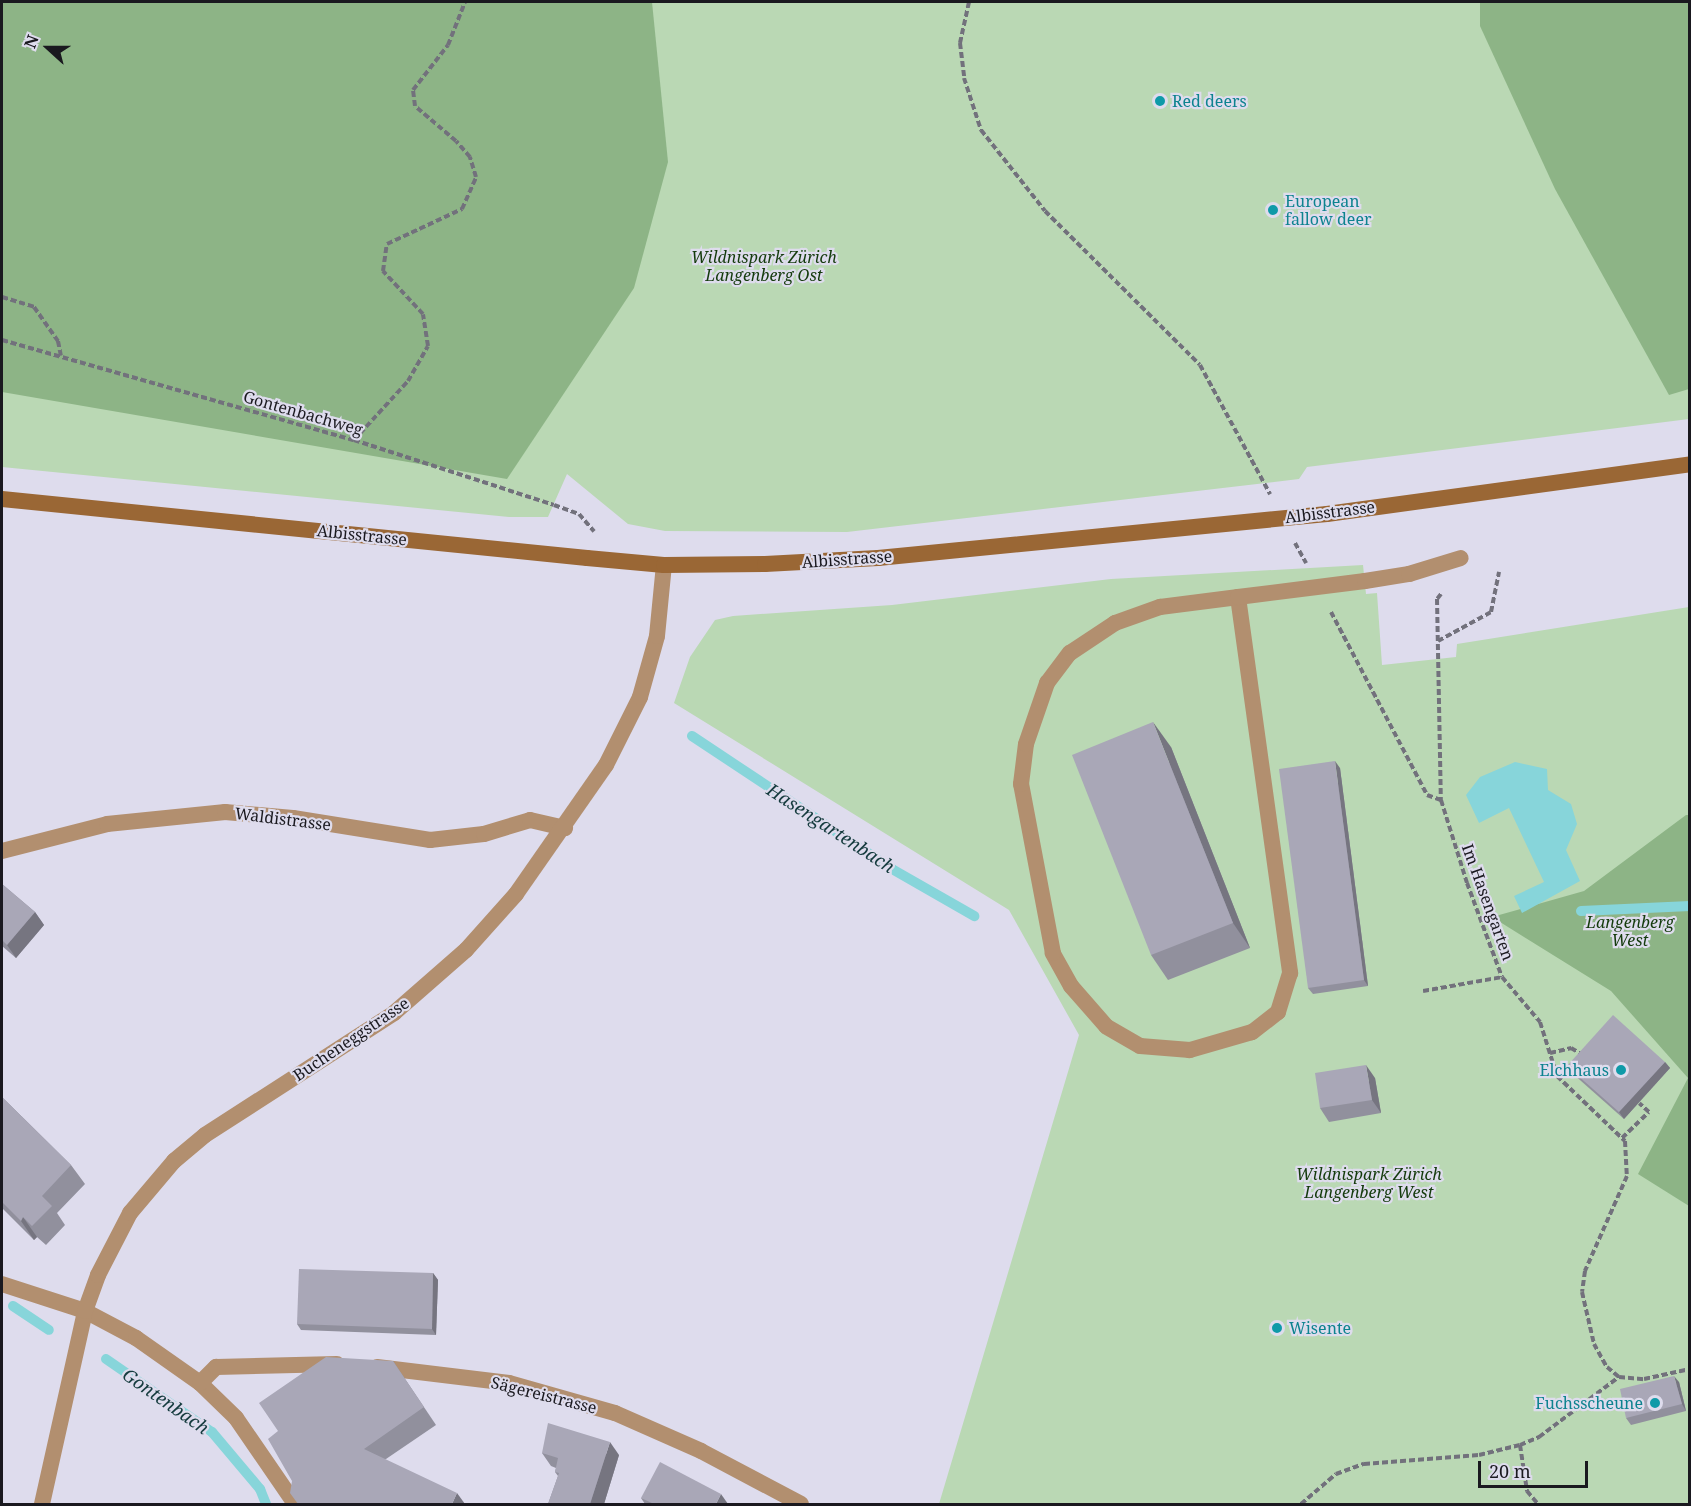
<!DOCTYPE html>
<html>
<head>
<meta charset="utf-8">
<style>
	body { margin:0 }
	#map { position:relative; width:1691px; height:1506px; overflow:hidden; background:#dedced; font-family:"Noto Serif",serif }
	div>[style] { position:absolute }
	[style*='--x'] { left:calc(var(--x)*1px); top:calc(var(--y)*1px); width:calc(var(--w)*1px); rotate:calc(var(--a)*1deg) }
	.green>* { inset:0; background:#bad8b4 }
	.forest>* { inset:0; background:#8db486 }
	.water>* { inset:0; background:#87d5da }
	.stream>* { height:10px; margin:-5px; padding:0 5px; transform-origin:5px; border-radius:5px; background:#87d5da }
	.path>* { height:4px; margin-top:-2px; transform-origin:0; background:repeating-linear-gradient(90deg,#72717c 0 6px,transparent 0 9px) }
	.service>* { height:16px; margin:-8px; padding:0 8px; transform-origin:8px; border-radius:8px; background:#b28f6f }
	.minor>* { height:16px; margin:-8px; padding:0 8px; transform-origin:8px; border-radius:8px; background:#b28f6f }
	.tertiary>* { height:16px; margin:-8px; padding:0 8px; transform-origin:8px; border-radius:8px; background:#b28f6f }
	.secondary>* { height:16px; margin:-8px; padding:0 8px; transform-origin:8px; border-radius:8px; background:#9a6735 }
	.wall>* { inset:0; background:#91909d }
	.shaded-wall>* { inset:0; background:#767580 }
	.building>* { inset:0; background:#a9a7b7 }
	.dots>* { width:16px; height:16px; translate:-50% -50%; box-sizing:border-box; border:3px solid #dedced; border-radius:50% }
	span { translate:-50% -50%; white-space:nowrap; text-align:center; line-height:1.15; -webkit-text-stroke:4.5px #dedced; paint-order:stroke }
	.culture-label { font-size:16px; color:#0d838f }
	.left { translate:0 -50%; text-align:left }
	.right { translate:-100% -50%; text-align:right }
	.park-label { font-size:16px; color:#143b0c; font-style:italic }
	.street-label { font-size:16px; color:#1a191f }
	.water-label { font-size:18px; color:#153b3e; font-style:italic }
	.frame { position:absolute; inset:0; border:3px solid #1a191f; pointer-events:none }
	.north { position:absolute; left:18px; top:18px; width:60px; height:60px; -webkit-text-stroke:4px #dedced; paint-order:stroke; rotate:291deg; font-size:16px; font-weight:700; line-height:24px; text-align:center; color:#1a191f }
	.north::after { content:''; display:block; margin:auto; width:21px; height:27px; background:#1a191f; clip-path:polygon(50% 0,100% 100%,50% 72%,0 100%) }
	.scale { position:absolute; left:1478px; top:1461px; width:110px; height:27px; box-sizing:border-box; border:3px solid #1a191f; border-top:0; padding-left:8px; font-size:18px; line-height:21px; white-space:nowrap; color:#1a191f; -webkit-text-stroke:4px #dedced; paint-order:stroke }
</style>
</head>
<body>
<div id="map">
	<div class="green">
		<div style="clip-path:polygon(2px 2px,1689px 2px,1689px 419px,1307px 467px,1299px 479px,847px 532px,665px 531px,628px 524px,567px 474px,548px 517px,509px 517px,2px 467px)"></div>
		<div style="clip-path:polygon(1363px 565px,1366px 594px,1377px 593px,1382px 665px,1456px 657px,1457px 644px,1689px 607px,1689px 1504px,939px 1504px,1079px 1035px,1009px 910px,674px 703px,690px 657px,715px 620px,733px 616px,892px 605px,1111px 579px)"></div>
	</div>
	<div class="forest">
		<div style="clip-path:polygon(2px 2px,652px 2px,668px 162px,634px 288px,507px 479px,2px 392px)"></div>
		<div style="clip-path:polygon(1480px 2px,1689px 2px,1689px 389px,1669px 395px,1555px 189px,1480px 26px)"></div>
		<div style="clip-path:polygon(1686px 815px,1689px 815px,1689px 1206px,1638px 1174px,1688px 1078px,1611px 991px,1492px 917px,1584px 891px)"></div>
	</div>
	<div class="water">
		<div style="clip-path:polygon(1515px 762px,1547px 769px,1548px 790px,1571px 804px,1577px 824px,1566px 850px,1580px 881px,1522px 913px,1514px 896px,1544px 882px,1509px 808px,1479px 823px,1466px 795px,1480px 777px)"></div>
	</div>
	<div class="stream">
		<div style="--x:692;--y:736;--w:240;--a:33.6"></div>
		<div style="--x:892;--y:869;--w:95;--a:29.8"></div>
		<div style="--x:1581;--y:911;--w:109;--a:-2.6"></div>
		<div style="--x:13;--y:1306;--w:43;--a:33.7"></div>
		<div style="--x:106;--y:1359;--w:129;--a:34.6"></div>
		<div style="--x:212;--y:1432;--w:75;--a:49.9"></div>
		<div style="--x:260;--y:1489;--w:16;--a:68"></div>
	</div>
	<div class="path">
		<div style="--x:969;--y:2;--w:42;--a:102.4"></div>
		<div style="--x:960;--y:43;--w:35;--a:83"></div>
		<div style="--x:964;--y:78;--w:55;--a:71.9"></div>
		<div style="--x:981;--y:130;--w:103;--a:51.7"></div>
		<div style="--x:1045;--y:211;--w:218;--a:44.8"></div>
		<div style="--x:1200;--y:365;--w:147;--a:61.5"></div>
		<div style="--x:2;--y:297;--w:34;--a:17"></div>
		<div style="--x:34;--y:307;--w:42;--a:54.8"></div>
		<div style="--x:58;--y:341;--w:15;--a:79"></div>
		<div style="--x:2;--y:340;--w:366;--a:15.9"></div>
		<div style="--x:354;--y:440;--w:210;--a:18"></div>
		<div style="--x:554;--y:505;--w:27;--a:20"></div>
		<div style="--x:579;--y:514;--w:23;--a:49"></div>
		<div style="--x:354;--y:440;--w:80;--a:-47.5"></div>
		<div style="--x:408;--y:381;--w:40;--a:-60.3"></div>
		<div style="--x:428;--y:346;--w:32;--a:-99"></div>
		<div style="--x:423;--y:314;--w:59;--a:-132.9"></div>
		<div style="--x:383;--y:271;--w:27;--a:-82"></div>
		<div style="--x:387;--y:244;--w:83;--a:-25"></div>
		<div style="--x:462;--y:209;--w:35;--a:-66"></div>
		<div style="--x:476;--y:177;--w:21;--a:-107"></div>
		<div style="--x:470;--y:157;--w:21;--a:-131"></div>
		<div style="--x:456;--y:141;--w:54;--a:-139.5"></div>
		<div style="--x:415;--y:106;--w:16;--a:-97"></div>
		<div style="--x:413;--y:90;--w:57;--a:-52.1"></div>
		<div style="--x:448;--y:45;--w:46;--a:-68.4"></div>
		<div style="--x:1295;--y:543;--w:23;--a:61"></div>
		<div style="--x:1441;--y:594;--w:6;--a:129"></div>
		<div style="--x:1437;--y:599;--w:201;--a:88.9"></div>
		<div style="--x:1441;--y:800;--w:87;--a:72.6"></div>
		<div style="--x:1467;--y:883;--w:100;--a:69.6"></div>
		<div style="--x:1502;--y:977;--w:59;--a:49.8"></div>
		<div style="--x:1540;--y:1022;--w:57;--a:72.5"></div>
		<div style="--x:1557;--y:1076;--w:94;--a:43.7"></div>
		<div style="--x:1625;--y:1141;--w:35;--a:87"></div>
		<div style="--x:1627;--y:1176;--w:104;--a:113.9"></div>
		<div style="--x:1585;--y:1271;--w:21;--a:98"></div>
		<div style="--x:1582;--y:1292;--w:53;--a:77"></div>
		<div style="--x:1594;--y:1344;--w:26;--a:61"></div>
		<div style="--x:1607;--y:1367;--w:16;--a:40"></div>
		<div style="--x:1619;--y:1377;--w:25;--a:5"></div>
		<div style="--x:1644;--y:1379;--w:47;--a:-12.3"></div>
		<div style="--x:1331;--y:612;--w:207;--a:62.3"></div>
		<div style="--x:1427;--y:795;--w:15;--a:20"></div>
		<div style="--x:1438;--y:641;--w:60;--a:-28.7"></div>
		<div style="--x:1491;--y:612;--w:41;--a:-78.7"></div>
		<div style="--x:1423;--y:991;--w:80;--a:-10"></div>
		<div style="--x:1550;--y:1053;--w:22;--a:-13"></div>
		<div style="--x:1571;--y:1048;--w:14;--a:30"></div>
		<div style="--x:1622;--y:1138;--w:37;--a:-44"></div>
		<div style="--x:1649;--y:1112;--w:13;--a:-138"></div>
		<div style="--x:1520;--y:1445;--w:47;--a:81.3"></div>
		<div style="--x:1527;--y:1491;--w:17;--a:50"></div>
		<div style="--x:1301;--y:1504;--w:46;--a:-40.6"></div>
		<div style="--x:1336;--y:1474;--w:30;--a:-20"></div>
		<div style="--x:1364;--y:1464;--w:115;--a:-4.5"></div>
		<div style="--x:1479;--y:1455;--w:42;--a:-13.7"></div>
		<div style="--x:1520;--y:1445;--w:21;--a:-23"></div>
		<div style="--x:1539;--y:1437;--w:100;--a:-36.9"></div>
	</div>
	<div class="service">
		<div style="--x:1238;--y:597;--w:380;--a:82.1"></div>
		<div style="--x:1290;--y:973;--w:41;--a:107.1"></div>
		<div style="--x:1278;--y:1012;--w:33;--a:142"></div>
		<div style="--x:1252;--y:1032;--w:65;--a:163.8"></div>
		<div style="--x:1190;--y:1050;--w:50;--a:-175.4"></div>
		<div style="--x:1140;--y:1046;--w:39;--a:-150"></div>
		<div style="--x:1106;--y:1026;--w:53;--a:-131.2"></div>
		<div style="--x:1071;--y:986;--w:38;--a:-119"></div>
		<div style="--x:1053;--y:953;--w:172;--a:-100.7"></div>
		<div style="--x:1021;--y:784;--w:40;--a:-82.9"></div>
		<div style="--x:1026;--y:744;--w:65;--a:-71"></div>
		<div style="--x:1047;--y:683;--w:38;--a:-53"></div>
		<div style="--x:1070;--y:653;--w:54;--a:-33.7"></div>
		<div style="--x:1115;--y:623;--w:48;--a:-19.6"></div>
		<div style="--x:1160;--y:607;--w:79;--a:-7.3"></div>
		<div style="--x:1238;--y:597;--w:128;--a:-7.2"></div>
		<div style="--x:1365;--y:581;--w:45;--a:-9"></div>
		<div style="--x:1409;--y:574;--w:54;--a:-17.1"></div>
		<div style="--x:85;--y:1311;--w:58;--a:27.9"></div>
		<div style="--x:136;--y:1338;--w:78;--a:35.1"></div>
		<div style="--x:200;--y:1383;--w:50;--a:44.2"></div>
		<div style="--x:236;--y:1418;--w:104;--a:55.5"></div>
		<div style="--x:377;--y:1367;--w:133;--a:6.9"></div>
		<div style="--x:509;--y:1383;--w:110;--a:15.8"></div>
		<div style="--x:615;--y:1413;--w:94;--a:23.8"></div>
		<div style="--x:701;--y:1451;--w:113;--a:27.9"></div>
		<div style="--x:200;--y:1383;--w:23;--a:-45"></div>
		<div style="--x:216;--y:1367;--w:121;--a:-1.4"></div>
	</div>
	<div class="minor">
		<div style="--x:2;--y:851;--w:108;--a:-14.4"></div>
		<div style="--x:107;--y:824;--w:119;--a:-5.8"></div>
		<div style="--x:225;--y:812;--w:68;--a:5"></div>
		<div style="--x:293;--y:818;--w:139;--a:9.1"></div>
		<div style="--x:430;--y:840;--w:54;--a:-6.3"></div>
		<div style="--x:484;--y:834;--w:48;--a:-16.9"></div>
		<div style="--x:530;--y:820;--w:36;--a:13"></div>
		<div style="--x:2;--y:1284;--w:87;--a:18"></div>
	</div>
	<div class="tertiary">
		<div style="--x:42;--y:1504;--w:198;--a:-77.4"></div>
		<div style="--x:85;--y:1311;--w:38;--a:-70"></div>
		<div style="--x:98;--y:1275;--w:70;--a:-62.7"></div>
		<div style="--x:130;--y:1213;--w:68;--a:-49.8"></div>
		<div style="--x:174;--y:1161;--w:40;--a:-40"></div>
		<div style="--x:205;--y:1135;--w:225;--a:-32.8"></div>
		<div style="--x:394;--y:1013;--w:96;--a:-41.2"></div>
		<div style="--x:466;--y:950;--w:75;--a:-48.2"></div>
		<div style="--x:516;--y:894;--w:157;--a:-55.1"></div>
		<div style="--x:606;--y:765;--w:76;--a:-63.4"></div>
		<div style="--x:640;--y:697;--w:63;--a:-74.4"></div>
		<div style="--x:657;--y:636;--w:71;--a:-84.4"></div>
	</div>
	<div class="secondary">
		<div style="--x:2;--y:499;--w:588;--a:5.76"></div>
		<div style="--x:587;--y:558;--w:77;--a:5.2"></div>
		<div style="--x:664;--y:565;--w:101;--a:-0.6"></div>
		<div style="--x:765;--y:564;--w:113;--a:-3"></div>
		<div style="--x:878;--y:558;--w:451;--a:-5.6"></div>
		<div style="--x:1327;--y:514;--w:366;--a:-7.8"></div>
	</div>
	<div class="wall">
		<div style="clip-path:polygon(1171px 747px,1250px 948px,1168px 980px,1151px 955px)"></div>
		<div style="clip-path:polygon(1340px 768px,1368px 986px,1313px 994px,1308px 988px)"></div>
		<div style="clip-path:polygon(2px 884px,35px 912px,44px 925px,16px 958px,2px 946px)"></div>
		<div style="clip-path:polygon(1665px 1062px,1670px 1068px,1624px 1119px,1572px 1073px,1567px 1066px)"></div>
		<div style="clip-path:polygon(1375px 1078px,1381px 1113px,1329px 1122px,1320px 1108px)"></div>
		<div style="clip-path:polygon(2px 1097px,71px 1165px,85px 1184px,57px 1213px,65px 1225px,46px 1245px,37px 1237px,34px 1240px,2px 1208px)"></div>
		<div style="clip-path:polygon(433px 1273px,438px 1280px,436px 1335px,301px 1330px,297px 1324px)"></div>
		<div style="clip-path:polygon(393px 1361px,436px 1425px,386px 1459px,292px 1481px)"></div>
		<div style="clip-path:polygon(1679px 1382px,1686px 1411px,1631px 1425px,1626px 1418px)"></div>
		<div style="clip-path:polygon(542px 1453px,619px 1455px,604px 1504px,548px 1504px,558px 1476px,555px 1472px,556px 1468px,551px 1466px)"></div>
		<div style="clip-path:polygon(641px 1498px,728px 1504px,645px 1504px)"></div>
	</div>
	<div class="shaded-wall">
		<div style="clip-path:polygon(1153px 722px,1171px 747px,1250px 948px,1233px 923px)"></div>
		<div style="clip-path:polygon(1335px 761px,1340px 768px,1368px 986px,1364px 980px)"></div>
		<div style="clip-path:polygon(35px 912px,44px 925px,16px 958px,7px 945px)"></div>
		<div style="clip-path:polygon(1665px 1062px,1670px 1068px,1624px 1119px,1619px 1112px)"></div>
		<div style="clip-path:polygon(1366px 1065px,1375px 1078px,1381px 1113px,1372px 1100px)"></div>
		<div style="clip-path:polygon(23px 1217px,37px 1237px,34px 1240px,21px 1221px)"></div>
		<div style="clip-path:polygon(433px 1273px,438px 1280px,436px 1335px,432px 1329px)"></div>
		<div style="clip-path:polygon(1674px 1376px,1679px 1382px,1686px 1411px,1682px 1404px)"></div>
		<div style="clip-path:polygon(610px 1442px,619px 1455px,604px 1504px,590px 1504px)"></div>
		<div style="clip-path:polygon(457px 1493px,465px 1504px,452px 1504px)"></div>
		<div style="clip-path:polygon(721px 1494px,728px 1504px,716px 1504px)"></div>
	</div>
	<div class="building">
		<div style="clip-path:polygon(1153px 722px,1233px 923px,1151px 955px,1072px 755px)"></div>
		<div style="clip-path:polygon(1335px 761px,1364px 980px,1308px 988px,1279px 769px)"></div>
		<div style="clip-path:polygon(2px 884px,35px 912px,7px 945px,2px 940px)"></div>
		<div style="clip-path:polygon(1613px 1015px,1665px 1062px,1619px 1112px,1567px 1066px)"></div>
		<div style="clip-path:polygon(1366px 1065px,1372px 1100px,1320px 1108px,1315px 1073px)"></div>
		<div style="clip-path:polygon(2px 1097px,71px 1165px,42px 1196px,52px 1206px,32px 1226px,23px 1217px,21px 1221px,2px 1202px)"></div>
		<div style="clip-path:polygon(299px 1269px,433px 1273px,432px 1329px,297px 1324px)"></div>
		<div style="clip-path:polygon(326px 1357px,393px 1361px,424px 1407px,364px 1449px,457px 1493px,452px 1504px,298px 1504px,290px 1493px,292px 1481px,268px 1439px,278px 1431px,259px 1403px)"></div>
		<div style="clip-path:polygon(1674px 1376px,1682px 1404px,1626px 1418px,1620px 1389px)"></div>
		<div style="clip-path:polygon(548px 1423px,610px 1442px,590px 1504px,548px 1504px,559px 1473px,555px 1472px,558px 1458px,542px 1453px)"></div>
		<div style="clip-path:polygon(660px 1462px,721px 1494px,716px 1504px,654px 1504px,641px 1498px)"></div>
	</div>
	<div class="dots">
		<div style="left:1160px;top:101px;background:#0f9aa8"></div>
		<div style="left:1273px;top:210px;background:#0f9aa8"></div>
		<div style="left:1621px;top:1070px;background:#0f9aa8"></div>
		<div style="left:1277px;top:1328px;background:#0f9aa8"></div>
		<div style="left:1655px;top:1403px;background:#0f9aa8"></div>
	</div>
	<div class="culture-label">
		<span class="left" style="left:1172px;top:101px">Red deers</span>
		<span class="left" style="left:1285px;top:210px">European<br>fallow deer</span>
		<span class="right" style="left:1609px;top:1070px">Elchhaus</span>
		<span class="left" style="left:1289px;top:1328px">Wisente</span>
		<span class="right" style="left:1643px;top:1403px">Fuchsscheune</span>
	</div>
	<div class="park-label">
		<span style="left:764px;top:266px">Wildnispark Zürich<br>Langenberg Ost</span>
		<span style="left:1630px;top:931px">Langenberg<br>West</span>
		<span style="left:1369px;top:1183px">Wildnispark Zürich<br>Langenberg West</span>
	</div>
	<div class="street-label">
		<span style="left:303px;top:413px;rotate:16deg">Gontenbachweg</span>
		<span style="left:1330px;top:512px;rotate:-7deg">Albisstrasse</span>
		<span style="left:362px;top:535px;rotate:6deg">Albisstrasse</span>
		<span style="left:847px;top:559px;rotate:-4deg">Albisstrasse</span>
		<span style="left:283px;top:819px;rotate:7deg">Waldistrasse</span>
		<span style="left:1488px;top:902px;rotate:70deg">Im Hasengarten</span>
		<span style="left:351px;top:1039px;rotate:-34deg">Bucheneggstrasse</span>
		<span style="left:544px;top:1395px;rotate:14deg">Sägereistrasse</span>
	</div>
	<div class="water-label">
		<span style="left:831px;top:828px;rotate:33deg">Hasengartenbach</span>
		<span style="left:166px;top:1401px;rotate:35deg">Gontenbach</span>
	</div>
	<div class="frame"></div>
	<div class="north">N</div>
	<div class="scale">20 m</div>
</div>
</body>
</html>
